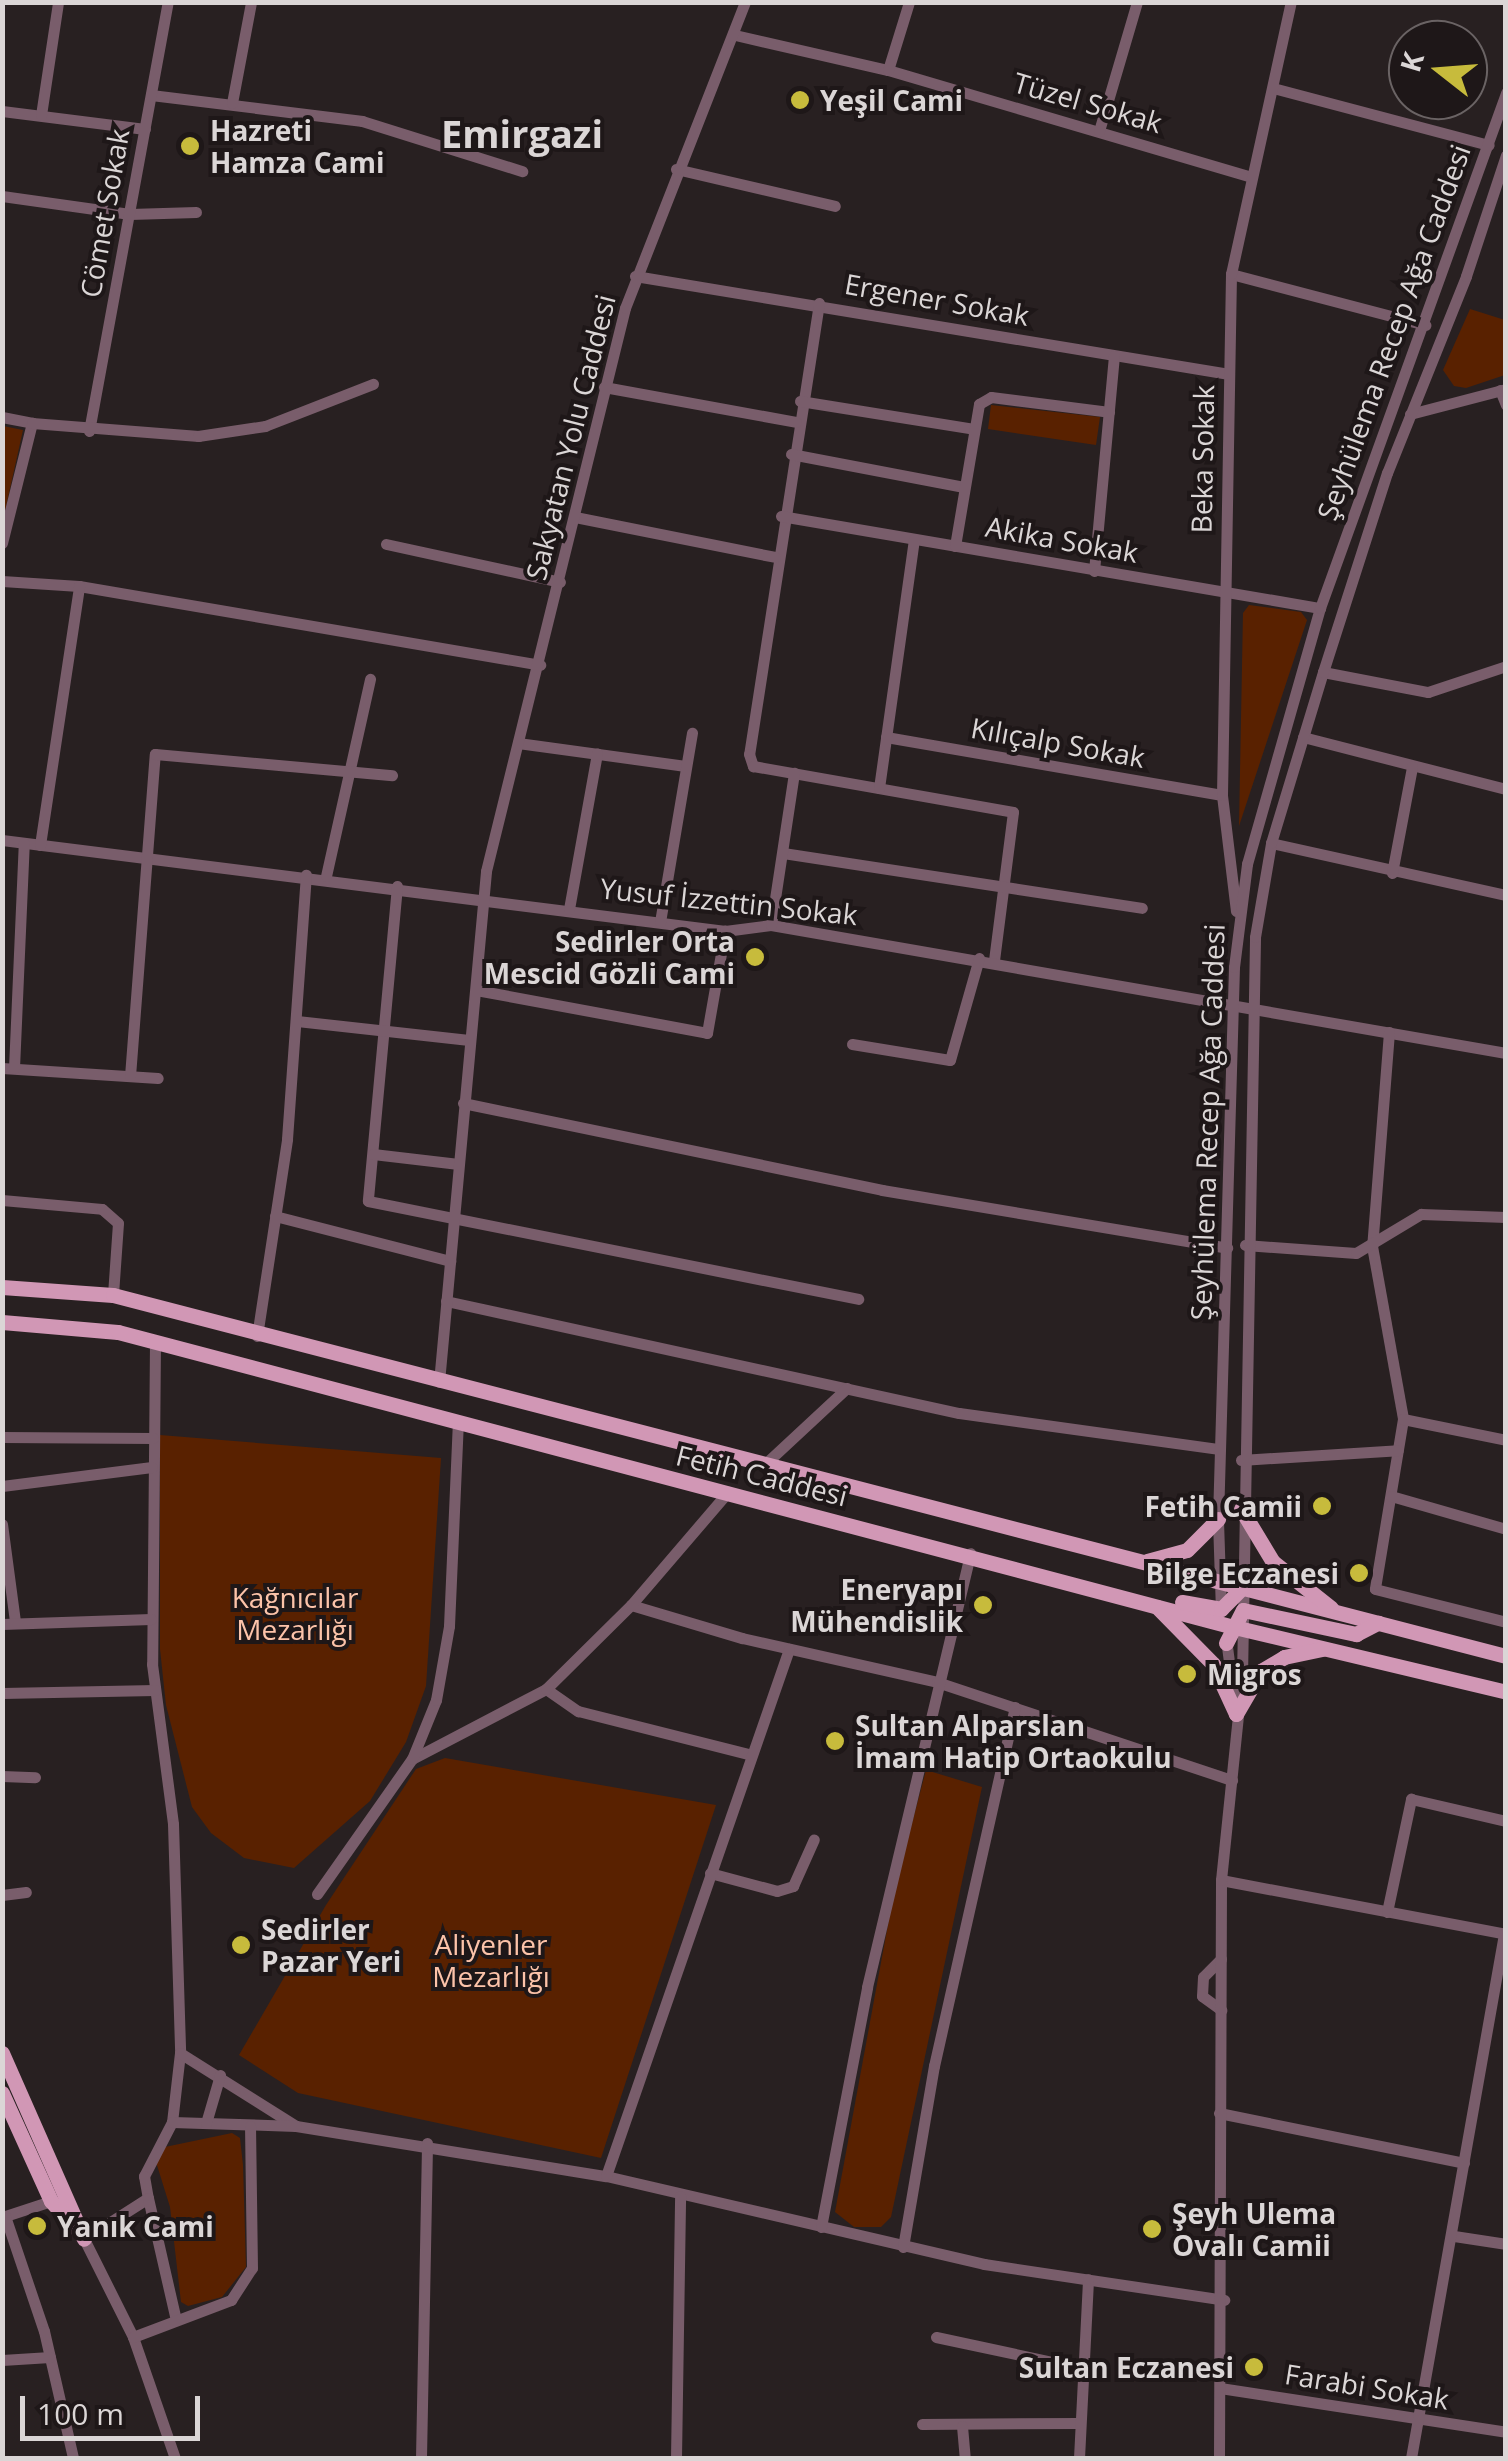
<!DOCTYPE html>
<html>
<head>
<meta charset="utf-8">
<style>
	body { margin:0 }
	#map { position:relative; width:1508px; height:2461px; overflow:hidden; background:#282021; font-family:"Open Sans",sans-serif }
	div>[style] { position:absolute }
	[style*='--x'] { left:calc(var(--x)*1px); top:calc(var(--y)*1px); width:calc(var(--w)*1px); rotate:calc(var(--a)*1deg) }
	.green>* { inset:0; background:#592100 }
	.minor>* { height:11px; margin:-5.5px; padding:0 5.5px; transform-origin:5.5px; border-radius:5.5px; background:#795d6b }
	.major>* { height:15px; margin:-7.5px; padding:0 7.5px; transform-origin:7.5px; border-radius:7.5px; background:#d197b5 }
	.dots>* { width:28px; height:28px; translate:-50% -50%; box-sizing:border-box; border:5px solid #1e1718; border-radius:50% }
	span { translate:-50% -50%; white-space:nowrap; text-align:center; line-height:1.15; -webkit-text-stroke:8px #1e1718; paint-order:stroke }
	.poi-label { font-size:28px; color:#dbd6d6; font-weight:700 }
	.left { translate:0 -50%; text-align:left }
	.right { translate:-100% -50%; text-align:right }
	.street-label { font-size:28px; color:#dbd6d6 }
	.park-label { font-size:28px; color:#fcc3a9 }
	.district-label { font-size:38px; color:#dbd6d6; font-weight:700 }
	.frame { position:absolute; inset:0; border:5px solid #dbd6d6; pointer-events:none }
	.north { position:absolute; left:1388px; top:20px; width:100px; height:100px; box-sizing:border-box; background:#1e1718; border:2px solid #6a6364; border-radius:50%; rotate:287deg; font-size:28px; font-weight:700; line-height:40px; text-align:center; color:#dbd6d6 }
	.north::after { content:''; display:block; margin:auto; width:35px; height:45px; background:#c7bb3c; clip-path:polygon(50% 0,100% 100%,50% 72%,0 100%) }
	.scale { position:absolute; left:20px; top:2396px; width:180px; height:45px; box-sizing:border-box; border:5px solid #dbd6d6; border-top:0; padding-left:12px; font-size:30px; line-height:35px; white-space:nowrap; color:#dbd6d6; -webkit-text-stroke:8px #1e1718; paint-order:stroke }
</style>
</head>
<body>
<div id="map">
	<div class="green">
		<div style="clip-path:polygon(1470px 309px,1505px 320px,1505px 375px,1466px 388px,1454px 386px,1443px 370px)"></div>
		<div style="clip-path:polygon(991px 405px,1100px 417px,1096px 445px,988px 429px)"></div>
		<div style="clip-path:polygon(3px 426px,23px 430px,3px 520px)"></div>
		<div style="clip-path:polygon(1249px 605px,1301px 612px,1307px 620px,1239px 826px,1243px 613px)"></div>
		<div style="clip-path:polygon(160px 1435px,441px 1458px,426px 1686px,406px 1742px,370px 1801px,294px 1868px,244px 1858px,211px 1833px,192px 1807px,166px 1705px,160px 1649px)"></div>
		<div style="clip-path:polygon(445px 1758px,716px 1805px,601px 2158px,298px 2093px,239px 2055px,326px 1905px,416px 1769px)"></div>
		<div style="clip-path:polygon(926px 1770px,982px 1787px,891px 2217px,881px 2227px,854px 2227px,835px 2212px,894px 1892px)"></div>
		<div style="clip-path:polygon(232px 2133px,240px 2138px,243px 2165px,246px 2267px,222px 2297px,188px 2306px,181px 2302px,170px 2207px,156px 2162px,160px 2148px)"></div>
	</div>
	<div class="minor">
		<div style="--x:735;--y:35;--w:157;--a:12.9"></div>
		<div style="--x:888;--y:70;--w:379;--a:16.4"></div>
		<div style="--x:888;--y:70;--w:71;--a:-72.8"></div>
		<div style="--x:1273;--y:88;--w:223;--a:14.8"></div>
		<div style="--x:151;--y:95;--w:213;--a:7"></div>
		<div style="--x:362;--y:121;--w:168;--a:17.4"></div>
		<div style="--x:232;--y:103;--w:103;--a:-79.3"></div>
		<div style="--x:2;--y:111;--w:144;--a:7.2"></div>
		<div style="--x:41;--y:115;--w:114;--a:-81.4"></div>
		<div style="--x:1099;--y:131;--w:134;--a:-73.6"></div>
		<div style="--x:676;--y:169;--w:163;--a:13.1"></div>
		<div style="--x:2;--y:196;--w:129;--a:8"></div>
		<div style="--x:130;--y:214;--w:66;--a:-1.7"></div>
		<div style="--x:1231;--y:274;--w:201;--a:14.7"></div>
		<div style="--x:635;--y:276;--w:602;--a:9.37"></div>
		<div style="--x:819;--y:303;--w:456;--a:98.8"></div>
		<div style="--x:749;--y:754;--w:13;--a:72"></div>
		<div style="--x:753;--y:766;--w:264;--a:10"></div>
		<div style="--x:1013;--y:812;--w:149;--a:97.3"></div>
		<div style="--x:604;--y:387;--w:195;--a:10.3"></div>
		<div style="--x:1500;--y:390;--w:16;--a:68"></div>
		<div style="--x:800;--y:401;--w:176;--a:9.1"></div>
		<div style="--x:1410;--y:414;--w:99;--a:-14.6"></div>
		<div style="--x:2;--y:417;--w:31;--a:11"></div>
		<div style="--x:89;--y:431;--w:436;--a:-79.6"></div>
		<div style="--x:791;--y:454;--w:176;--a:10.8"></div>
		<div style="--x:781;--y:516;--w:547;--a:9.69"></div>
		<div style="--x:575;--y:517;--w:204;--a:11.3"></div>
		<div style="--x:2;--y:543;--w:124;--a:-76"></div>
		<div style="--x:32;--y:423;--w:167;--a:4.5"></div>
		<div style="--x:198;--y:436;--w:68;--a:-8.5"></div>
		<div style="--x:265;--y:426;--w:116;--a:-21.3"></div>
		<div style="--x:386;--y:544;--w:178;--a:12.3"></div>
		<div style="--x:955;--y:546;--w:144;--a:-80.4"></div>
		<div style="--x:979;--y:404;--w:14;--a:-30"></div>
		<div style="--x:991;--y:397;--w:119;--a:7.2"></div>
		<div style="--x:1094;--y:571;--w:216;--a:-84.7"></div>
		<div style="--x:2;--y:581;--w:77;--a:3.7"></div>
		<div style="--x:79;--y:586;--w:468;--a:9.7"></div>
		<div style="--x:1323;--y:672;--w:107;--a:10.8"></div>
		<div style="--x:1428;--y:692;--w:82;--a:-18.4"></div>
		<div style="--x:886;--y:737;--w:341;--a:9.8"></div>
		<div style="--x:1303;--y:737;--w:210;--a:14.4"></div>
		<div style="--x:518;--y:743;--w:169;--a:7.8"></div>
		<div style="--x:879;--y:788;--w:251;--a:-82"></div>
		<div style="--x:2;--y:840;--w:729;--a:7.17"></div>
		<div style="--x:725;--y:931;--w:46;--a:-7.4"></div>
		<div style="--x:771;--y:925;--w:746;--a:9.88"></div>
		<div style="--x:1271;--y:843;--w:241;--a:12.5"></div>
		<div style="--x:40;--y:845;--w:262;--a:-81.4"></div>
		<div style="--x:783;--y:853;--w:363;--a:8.7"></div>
		<div style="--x:1392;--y:873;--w:108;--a:-79.3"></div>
		<div style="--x:326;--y:876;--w:202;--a:-77.4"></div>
		<div style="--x:397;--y:886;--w:316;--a:95.3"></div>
		<div style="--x:368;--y:1201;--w:500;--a:11.3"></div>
		<div style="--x:569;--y:909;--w:158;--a:-79.8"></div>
		<div style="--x:1236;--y:911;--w:117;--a:-96.9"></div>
		<div style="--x:1222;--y:795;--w:521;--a:-89.01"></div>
		<div style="--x:1231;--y:274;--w:279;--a:-77.6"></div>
		<div style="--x:660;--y:922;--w:192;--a:-80.4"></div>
		<div style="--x:771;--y:925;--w:154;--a:-81.4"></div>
		<div style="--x:476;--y:990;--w:235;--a:10.5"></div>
		<div style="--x:707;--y:1033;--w:104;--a:-80"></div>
		<div style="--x:297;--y:1021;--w:173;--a:6.3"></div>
		<div style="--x:1389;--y:1032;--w:215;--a:94.5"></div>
		<div style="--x:1372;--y:1246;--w:176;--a:79.8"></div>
		<div style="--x:1403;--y:1419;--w:172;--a:99.4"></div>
		<div style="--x:1375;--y:1589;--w:135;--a:14.1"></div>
		<div style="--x:852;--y:1044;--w:99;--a:9.3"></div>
		<div style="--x:950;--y:1060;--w:106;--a:-74.1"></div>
		<div style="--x:2;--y:1068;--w:156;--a:3.7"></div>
		<div style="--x:14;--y:1068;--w:225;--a:-87.5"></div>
		<div style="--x:130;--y:1076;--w:323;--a:-85.6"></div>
		<div style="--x:155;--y:754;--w:238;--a:5.1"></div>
		<div style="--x:463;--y:1103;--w:428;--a:11.7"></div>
		<div style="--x:882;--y:1190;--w:350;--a:9.5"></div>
		<div style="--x:373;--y:1154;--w:86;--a:6.7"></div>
		<div style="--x:2;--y:1200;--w:100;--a:5.1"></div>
		<div style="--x:102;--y:1209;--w:21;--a:41"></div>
		<div style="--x:118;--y:1223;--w:72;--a:94"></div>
		<div style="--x:275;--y:1216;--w:181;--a:14.4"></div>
		<div style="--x:1245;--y:1245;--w:111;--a:4.1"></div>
		<div style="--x:1356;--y:1253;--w:76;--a:-31"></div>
		<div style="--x:1421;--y:1214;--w:85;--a:2"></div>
		<div style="--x:446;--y:1301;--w:525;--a:12.32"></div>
		<div style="--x:959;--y:1413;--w:263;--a:7.9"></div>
		<div style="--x:257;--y:1336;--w:199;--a:-81.3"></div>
		<div style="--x:287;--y:1139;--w:265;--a:-85.9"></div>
		<div style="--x:155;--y:1342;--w:322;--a:90.5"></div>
		<div style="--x:152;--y:1664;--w:161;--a:82.5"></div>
		<div style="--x:173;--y:1824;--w:229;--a:88.2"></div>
		<div style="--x:180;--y:2053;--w:69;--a:96.6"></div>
		<div style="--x:172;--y:2122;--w:61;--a:117.4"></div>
		<div style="--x:144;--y:2176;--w:22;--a:80"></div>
		<div style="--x:148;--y:2198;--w:76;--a:147.4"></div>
		<div style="--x:84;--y:2239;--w:110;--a:63.4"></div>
		<div style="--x:133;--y:2337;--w:128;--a:70.9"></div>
		<div style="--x:439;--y:1382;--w:513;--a:-84.74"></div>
		<div style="--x:486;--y:871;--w:580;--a:-76.13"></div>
		<div style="--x:625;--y:308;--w:329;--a:-68.6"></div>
		<div style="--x:1403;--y:1419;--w:105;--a:11.5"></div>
		<div style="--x:2;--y:1437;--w:151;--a:0.4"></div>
		<div style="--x:1241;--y:1460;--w:157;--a:-3.6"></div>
		<div style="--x:764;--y:1465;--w:113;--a:-42.9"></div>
		<div style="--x:2;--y:1486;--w:151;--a:-7.2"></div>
		<div style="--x:1391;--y:1496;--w:120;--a:16"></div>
		<div style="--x:2;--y:1524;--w:99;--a:82.4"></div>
		<div style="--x:631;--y:1605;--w:116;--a:16.6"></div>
		<div style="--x:742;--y:1638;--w:200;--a:12.7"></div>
		<div style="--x:937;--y:1682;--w:311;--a:18.4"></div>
		<div style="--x:1221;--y:1611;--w:92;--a:-91.9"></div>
		<div style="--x:1218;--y:1519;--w:552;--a:-88.34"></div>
		<div style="--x:1234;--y:967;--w:104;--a:-82.8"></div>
		<div style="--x:1247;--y:864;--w:266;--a:-74.1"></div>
		<div style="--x:1320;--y:608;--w:548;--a:-70.14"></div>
		<div style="--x:2;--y:1624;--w:149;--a:-1.9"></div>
		<div style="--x:1226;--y:1639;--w:62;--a:82.5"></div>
		<div style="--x:546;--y:1689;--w:39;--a:35"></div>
		<div style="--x:578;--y:1711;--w:175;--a:14.2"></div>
		<div style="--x:2;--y:1693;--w:153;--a:-1.1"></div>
		<div style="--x:412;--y:1759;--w:151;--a:-27.6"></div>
		<div style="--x:546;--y:1689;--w:120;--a:-44.7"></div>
		<div style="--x:631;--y:1605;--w:149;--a:-49.4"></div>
		<div style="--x:2;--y:1776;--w:33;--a:2"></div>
		<div style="--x:710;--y:1873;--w:69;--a:15"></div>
		<div style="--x:777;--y:1891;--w:17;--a:-17"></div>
		<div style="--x:793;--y:1886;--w:51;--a:-65.9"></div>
		<div style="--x:1221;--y:1880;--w:290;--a:10.7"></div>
		<div style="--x:317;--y:1894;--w:165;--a:-54.9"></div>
		<div style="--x:412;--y:1759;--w:64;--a:-67.9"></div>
		<div style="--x:436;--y:1700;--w:75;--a:-80"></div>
		<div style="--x:449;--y:1626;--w:203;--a:-87.5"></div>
		<div style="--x:2;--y:1895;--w:24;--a:-7"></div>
		<div style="--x:1387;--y:1912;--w:116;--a:-78"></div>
		<div style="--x:1411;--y:1799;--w:98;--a:13"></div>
		<div style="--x:1221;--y:1959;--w:25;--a:135"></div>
		<div style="--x:1203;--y:1977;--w:19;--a:93"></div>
		<div style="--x:1202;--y:1996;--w:24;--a:36"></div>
		<div style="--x:180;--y:2053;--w:137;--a:32.2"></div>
		<div style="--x:296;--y:2126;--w:314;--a:9.2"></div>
		<div style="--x:606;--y:2176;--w:388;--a:13.1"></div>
		<div style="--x:984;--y:2264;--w:243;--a:8.5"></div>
		<div style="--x:1219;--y:2113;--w:250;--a:11.5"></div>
		<div style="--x:172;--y:2122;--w:124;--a:1.8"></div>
		<div style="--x:206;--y:2123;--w:50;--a:-73.7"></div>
		<div style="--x:606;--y:2176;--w:558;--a:-70.85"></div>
		<div style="--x:148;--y:2198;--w:125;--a:77.1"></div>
		<div style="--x:51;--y:2201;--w:48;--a:161.9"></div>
		<div style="--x:5;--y:2216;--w:121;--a:71.3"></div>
		<div style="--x:44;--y:2331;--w:130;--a:77.1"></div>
		<div style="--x:821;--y:2227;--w:244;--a:-79.1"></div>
		<div style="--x:867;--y:1987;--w:446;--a:-76.6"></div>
		<div style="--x:1454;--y:2236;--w:53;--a:8.7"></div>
		<div style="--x:903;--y:2247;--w:184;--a:-80.3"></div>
		<div style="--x:934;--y:2066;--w:368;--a:-77.3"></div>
		<div style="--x:133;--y:2337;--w:105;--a:-20.7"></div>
		<div style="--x:231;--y:2300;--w:38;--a:-57"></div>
		<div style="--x:252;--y:2268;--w:142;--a:-90.8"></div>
		<div style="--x:936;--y:2337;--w:148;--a:12.1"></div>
		<div style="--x:2;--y:2360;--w:48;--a:-3.6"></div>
		<div style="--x:1220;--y:2388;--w:289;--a:8.7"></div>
		<div style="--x:922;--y:2424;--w:158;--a:-0.4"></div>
		<div style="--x:962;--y:2426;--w:32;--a:85"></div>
		<div style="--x:421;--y:2458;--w:315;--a:-88.9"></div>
		<div style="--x:676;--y:2458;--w:262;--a:-89.1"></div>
		<div style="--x:1079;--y:2458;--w:179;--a:-87.1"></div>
		<div style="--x:1219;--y:2458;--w:578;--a:-89.8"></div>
		<div style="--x:1221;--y:1880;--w:204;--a:-84.1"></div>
		<div style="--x:1242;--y:1677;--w:740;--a:-88.99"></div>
		<div style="--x:1255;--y:937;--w:95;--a:-80.3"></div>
		<div style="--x:1271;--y:843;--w:179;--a:-73.1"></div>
		<div style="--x:1323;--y:672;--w:209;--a:-72.2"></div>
		<div style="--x:1387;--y:473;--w:212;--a:-68.1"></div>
		<div style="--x:1466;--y:276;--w:127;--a:-71.7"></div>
		<div style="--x:1411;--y:2458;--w:532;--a:-79.94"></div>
	</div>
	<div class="major">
		<div style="--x:2;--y:1287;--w:111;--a:4.1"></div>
		<div style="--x:113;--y:1295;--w:1439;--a:14.53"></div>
		<div style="--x:2;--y:1322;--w:116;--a:4.9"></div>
		<div style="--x:118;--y:1332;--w:1150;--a:14.81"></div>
		<div style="--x:1230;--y:1626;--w:284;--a:13.4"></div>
		<div style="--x:1241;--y:1509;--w:62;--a:58.9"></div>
		<div style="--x:1273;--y:1562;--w:74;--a:38.4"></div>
		<div style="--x:1147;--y:1561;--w:41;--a:-15.4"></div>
		<div style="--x:1187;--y:1550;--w:44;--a:-45"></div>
		<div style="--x:1182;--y:1602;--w:40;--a:10"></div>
		<div style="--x:1221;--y:1609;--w:30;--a:-45"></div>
		<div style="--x:1157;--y:1607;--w:80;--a:45.5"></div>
		<div style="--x:1213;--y:1664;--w:55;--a:65.3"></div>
		<div style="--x:1226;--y:1643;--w:37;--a:-63"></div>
		<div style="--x:1243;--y:1610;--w:116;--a:12"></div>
		<div style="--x:1356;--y:1634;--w:25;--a:-27"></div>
		<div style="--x:1236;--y:1714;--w:50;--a:-59.8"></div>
		<div style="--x:1261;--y:1671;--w:27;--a:-31"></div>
		<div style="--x:1284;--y:1657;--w:39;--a:-12"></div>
		<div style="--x:2;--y:2053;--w:203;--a:66.2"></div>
		<div style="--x:2;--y:2093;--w:119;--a:65.6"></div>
		<div style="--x:51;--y:2201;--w:36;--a:48"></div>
	</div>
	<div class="dots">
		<div style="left:800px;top:100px;background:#c7bb3c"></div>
		<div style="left:190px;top:146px;background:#c7bb3c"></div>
		<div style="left:755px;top:957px;background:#c7bb3c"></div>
		<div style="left:1322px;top:1506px;background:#c7bb3c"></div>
		<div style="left:1359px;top:1573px;background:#c7bb3c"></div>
		<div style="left:983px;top:1605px;background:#c7bb3c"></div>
		<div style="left:1187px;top:1674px;background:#c7bb3c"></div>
		<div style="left:835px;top:1741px;background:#c7bb3c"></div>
		<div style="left:241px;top:1945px;background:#c7bb3c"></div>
		<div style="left:37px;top:2226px;background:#c7bb3c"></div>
		<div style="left:1152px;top:2229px;background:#c7bb3c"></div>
		<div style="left:1254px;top:2367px;background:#c7bb3c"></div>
	</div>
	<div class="poi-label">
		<span class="left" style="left:820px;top:100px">Yeşil Cami</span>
		<span class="left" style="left:210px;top:146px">Hazreti<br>Hamza Cami</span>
		<span class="right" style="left:735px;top:957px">Sedirler Orta<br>Mescid Gözli Cami</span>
		<span class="right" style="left:1302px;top:1506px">Fetih Camii</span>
		<span class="right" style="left:1339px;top:1573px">Bilge Eczanesi</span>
		<span class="right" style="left:963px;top:1605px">Eneryapı<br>Mühendislik</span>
		<span class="left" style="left:1207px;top:1674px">Migros</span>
		<span class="left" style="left:855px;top:1741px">Sultan Alparslan<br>İmam Hatip Ortaokulu</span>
		<span class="left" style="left:261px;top:1945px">Sedirler<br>Pazar Yeri</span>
		<span class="left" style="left:1172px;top:2229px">Şeyh Ulema<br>Ovalı Camii</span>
		<span class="left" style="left:57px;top:2226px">Yanık Cami</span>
		<span class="right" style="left:1234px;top:2367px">Sultan Eczanesi</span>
	</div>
	<div class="street-label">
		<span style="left:1088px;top:102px;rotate:16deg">Tüzel Sokak</span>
		<span style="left:104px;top:213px;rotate:-80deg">Cömet Sokak</span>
		<span style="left:937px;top:299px;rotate:10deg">Ergener Sokak</span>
		<span style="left:1393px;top:332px;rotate:-70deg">Şeyhülema Recep Ağa Caddesi</span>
		<span style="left:570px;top:437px;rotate:-76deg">Sakyatan Yolu Caddesi</span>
		<span style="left:1202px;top:459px;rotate:-89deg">Beka Sokak</span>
		<span style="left:1062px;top:539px;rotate:10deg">Akika Sokak</span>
		<span style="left:1058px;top:742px;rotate:10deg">Kılıçalp Sokak</span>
		<span style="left:729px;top:901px;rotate:6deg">Yusuf İzzettin Sokak</span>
		<span style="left:1207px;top:1122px;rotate:-88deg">Şeyhülema Recep Ağa Caddesi</span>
		<span style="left:762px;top:1475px;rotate:14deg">Fetih Caddesi</span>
		<span style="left:1367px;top:2386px;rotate:9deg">Farabi Sokak</span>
	</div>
	<div class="park-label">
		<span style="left:295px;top:1613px">Kağnıcılar<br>Mezarlığı</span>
		<span style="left:491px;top:1960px">Aliyenler<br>Mezarlığı</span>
	</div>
	<div class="district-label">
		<span style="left:522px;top:134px">Emirgazi</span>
	</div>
	<div class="frame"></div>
	<div class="north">K</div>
	<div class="scale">100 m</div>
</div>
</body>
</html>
